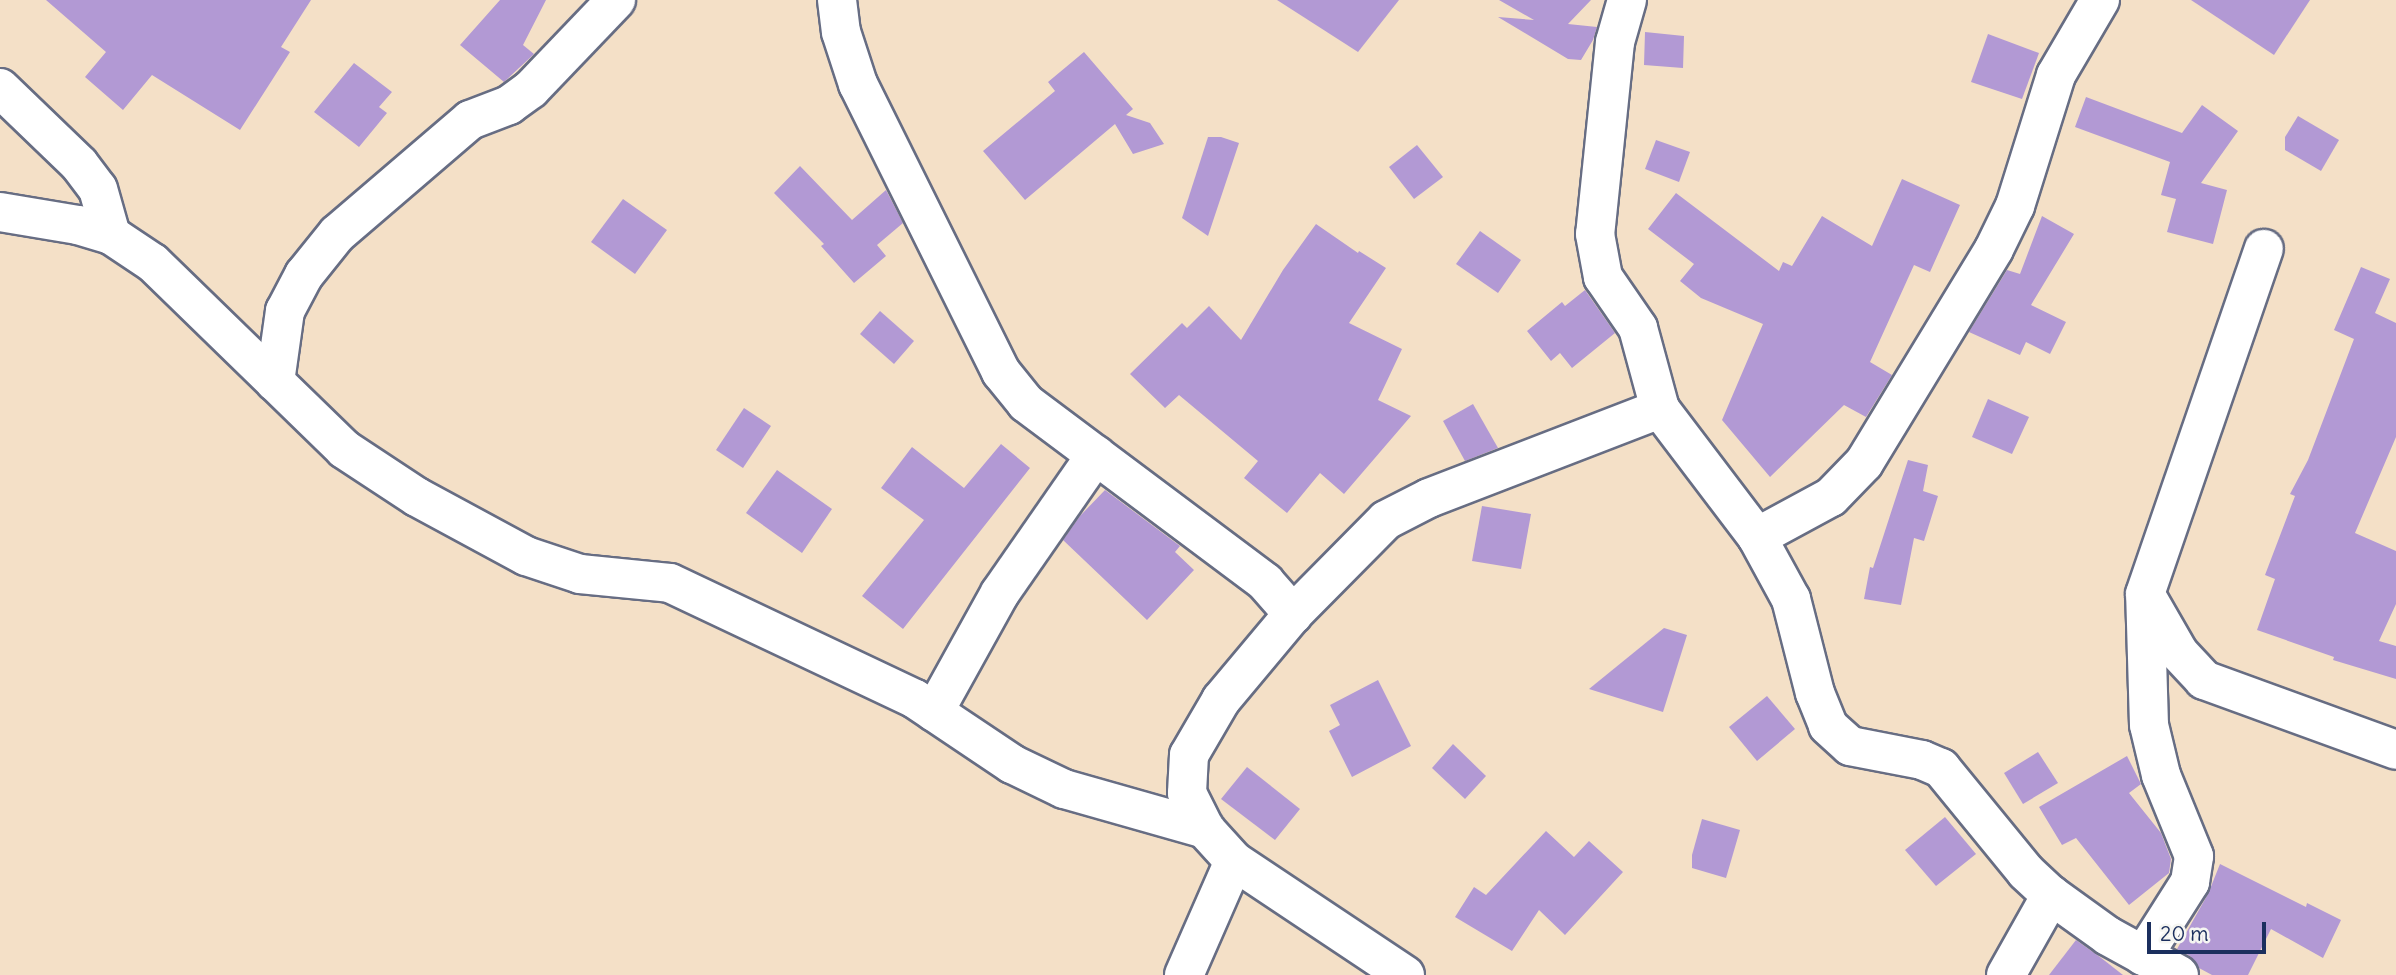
<!DOCTYPE html>
<html>
<head>
<meta charset="utf-8">
<style>
	body { margin:0 }
	#map { position:relative; width:2396px; height:975px; overflow:hidden; background:#f4e0c7; font-family:Delius,sans-serif }
	div>[style] { position:absolute }
	[style*='--x'] { left:calc(var(--x)*1px); top:calc(var(--y)*1px); width:calc(var(--w)*1px); rotate:calc(var(--a)*1deg) }
	.building>* { inset:0; background:#b299d4 }
	.roads { filter:drop-shadow(2px 0 #676d83) drop-shadow(-2px 0 #676d83) drop-shadow(0 2px #676d83) drop-shadow(0 -2px #676d83) }
	.street>* { height:38px; margin:-19px; padding:0 19px; transform-origin:19px; border-radius:19px; background:#fff }
	span { translate:-50% -50%; white-space:nowrap; text-align:center; line-height:1.15; -webkit-text-stroke:5px #f6f6f2; paint-order:stroke }
	.scale { position:absolute; left:2147px; top:922px; width:119px; height:32px; box-sizing:border-box; border:4px solid #1b2f5e; border-top:0; padding-left:9px; font-size:21px; line-height:24px; white-space:nowrap; color:#1b2f5e; -webkit-text-stroke:5px #f6f6f2; paint-order:stroke }
</style>
</head>
<body>
<div id="map">
	<div class="building">
		<div style="clip-path:polygon(46px 0,311px 0,281px 47px,290px 52px,240px 130px,152px 75px,123px 110px,85px 77px,106px 52px)"></div>
		<div style="clip-path:polygon(500px 0,546px 0,523px 45px,534px 54px,504px 82px,460px 45px)"></div>
		<div style="clip-path:polygon(1277px 0,1399px 0,1358px 52px)"></div>
		<div style="clip-path:polygon(1499px 0,1591px 0,1568px 24px,1597px 27px,1593px 40px,1581px 60px,1568px 59px,1498px 17px,1534px 20px)"></div>
		<div style="clip-path:polygon(2191px 0,2310px 0,2274px 55px)"></div>
		<div style="clip-path:polygon(1645px 32px,1684px 36px,1683px 68px,1644px 65px)"></div>
		<div style="clip-path:polygon(1988px 34px,2039px 53px,2022px 99px,1971px 82px)"></div>
		<div style="clip-path:polygon(1084px 52px,1133px 109px,1126px 115px,1150px 123px,1164px 144px,1133px 154px,1115px 124px,1025px 200px,983px 151px,1055px 91px,1048px 82px)"></div>
		<div style="clip-path:polygon(354px 63px,392px 92px,379px 107px,387px 113px,359px 147px,314px 112px)"></div>
		<div style="clip-path:polygon(2086px 97px,2182px 133px,2202px 105px,2238px 131px,2201px 183px,2227px 190px,2213px 244px,2167px 232px,2176px 199px,2161px 195px,2170px 162px,2075px 127px)"></div>
		<div style="clip-path:polygon(2298px 116px,2339px 140px,2321px 171px,2285px 150px,2285px 137px)"></div>
		<div style="clip-path:polygon(1208px 137px,1221px 137px,1239px 143px,1208px 236px,1182px 218px)"></div>
		<div style="clip-path:polygon(1656px 140px,1690px 152px,1679px 182px,1645px 169px)"></div>
		<div style="clip-path:polygon(1417px 145px,1443px 177px,1414px 199px,1389px 167px)"></div>
		<div style="clip-path:polygon(800px 166px,852px 220px,886px 190px,903px 223px,877px 245px,886px 256px,854px 283px,821px 246px,824px 244px,774px 193px)"></div>
		<div style="clip-path:polygon(1902px 179px,1960px 205px,1930px 272px,1914px 265px,1870px 362px,1892px 375px,1866px 417px,1844px 405px,1770px 477px,1722px 420px,1763px 324px,1701px 298px,1680px 281px,1694px 264px,1648px 229px,1676px 193px,1779px 271px,1783px 262px,1792px 266px,1822px 216px,1872px 246px)"></div>
		<div style="clip-path:polygon(623px 199px,667px 230px,635px 274px,591px 242px)"></div>
		<div style="clip-path:polygon(2042px 216px,2074px 234px,2031px 305px,2066px 322px,2050px 354px,2026px 342px,2020px 355px,1969px 332px,2007px 270px,2020px 274px)"></div>
		<div style="clip-path:polygon(1316px 224px,1358px 253px,1359px 251px,1386px 268px,1349px 323px,1402px 349px,1378px 400px,1411px 416px,1344px 494px,1320px 473px,1287px 513px,1244px 478px,1258px 461px,1179px 395px,1165px 408px,1130px 374px,1182px 323px,1187px 328px,1209px 306px,1241px 340px,1283px 270px)"></div>
		<div style="clip-path:polygon(1480px 231px,1521px 260px,1498px 293px,1456px 264px)"></div>
		<div style="clip-path:polygon(2361px 267px,2390px 279px,2375px 313px,2396px 323px,2396px 437px,2355px 533px,2396px 551px,2396px 604px,2379px 641px,2396px 646px,2396px 679px,2333px 660px,2334px 657px,2257px 630px,2275px 579px,2265px 575px,2295px 496px,2290px 494px,2308px 460px,2354px 339px,2334px 330px)"></div>
		<div style="clip-path:polygon(1585px 290px,1615px 333px,1572px 368px,1560px 353px,1551px 361px,1527px 331px,1562px 302px,1565px 306px)"></div>
		<div style="clip-path:polygon(880px 311px,914px 341px,894px 364px,860px 334px)"></div>
		<div style="clip-path:polygon(1988px 399px,2029px 417px,2012px 454px,1972px 437px)"></div>
		<div style="clip-path:polygon(1473px 404px,1498px 448px,1465px 461px,1443px 421px)"></div>
		<div style="clip-path:polygon(744px 408px,771px 426px,743px 468px,716px 450px)"></div>
		<div style="clip-path:polygon(1001px 444px,1030px 468px,903px 629px,862px 596px,924px 520px,881px 488px,912px 447px,964px 488px)"></div>
		<div style="clip-path:polygon(1908px 460px,1928px 465px,1923px 491px,1938px 496px,1924px 541px,1914px 538px,1901px 605px,1864px 599px,1870px 567px,1873px 568px)"></div>
		<div style="clip-path:polygon(777px 470px,832px 509px,802px 553px,746px 513px)"></div>
		<div style="clip-path:polygon(1105px 490px,1180px 546px,1175px 552px,1194px 570px,1147px 620px,1063px 540px,1080px 516px)"></div>
		<div style="clip-path:polygon(1482px 506px,1531px 514px,1521px 569px,1472px 561px)"></div>
		<div style="clip-path:polygon(1664px 628px,1687px 635px,1663px 712px,1589px 689px)"></div>
		<div style="clip-path:polygon(1378px 680px,1411px 746px,1352px 777px,1329px 731px,1340px 725px,1330px 705px)"></div>
		<div style="clip-path:polygon(1767px 696px,1795px 729px,1757px 761px,1729px 727px)"></div>
		<div style="clip-path:polygon(1453px 744px,1486px 776px,1465px 799px,1432px 768px)"></div>
		<div style="clip-path:polygon(2038px 752px,2058px 783px,2023px 804px,2004px 773px)"></div>
		<div style="clip-path:polygon(2127px 756px,2141px 784px,2129px 793px,2161px 833px,2171px 859px,2169px 873px,2129px 905px,2076px 838px,2062px 845px,2039px 807px)"></div>
		<div style="clip-path:polygon(1247px 767px,1300px 809px,1275px 840px,1221px 799px)"></div>
		<div style="clip-path:polygon(1945px 817px,1976px 854px,1936px 886px,1905px 850px)"></div>
		<div style="clip-path:polygon(1702px 819px,1740px 830px,1726px 878px,1692px 868px,1692px 855px)"></div>
		<div style="clip-path:polygon(1546px 831px,1574px 857px,1589px 841px,1623px 872px,1565px 935px,1539px 910px,1512px 951px,1455px 917px,1474px 887px,1486px 895px)"></div>
		<div style="clip-path:polygon(2220px 864px,2306px 907px,2307px 903px,2341px 920px,2323px 958px,2271px 929px,2248px 975px,2212px 975px,2199px 968px,2190px 956px,2177px 949px,2208px 894px)"></div>
		<div style="clip-path:polygon(2076px 940px,2100px 957px,2123px 975px,2049px 975px)"></div>
	</div>
	<div class="roads">
		<div class="street">
			<div style="--x:837;--y:0;--w:32;--a:83"></div>
			<div style="--x:841;--y:32;--w:55;--a:71.9"></div>
			<div style="--x:858;--y:84;--w:322;--a:63.6"></div>
			<div style="--x:1001;--y:372;--w:40;--a:51"></div>
			<div style="--x:1026;--y:403;--w:299;--a:36.8"></div>
			<div style="--x:1265;--y:582;--w:43;--a:48.8"></div>
			<div style="--x:1627;--y:0;--w:44;--a:105.9"></div>
			<div style="--x:1615;--y:42;--w:193;--a:95.9"></div>
			<div style="--x:1595;--y:234;--w:44;--a:79.5"></div>
			<div style="--x:1603;--y:277;--w:62;--a:55.5"></div>
			<div style="--x:1638;--y:328;--w:84;--a:74.8"></div>
			<div style="--x:1660;--y:409;--w:161;--a:52.8"></div>
			<div style="--x:1757;--y:537;--w:71;--a:61.3"></div>
			<div style="--x:1791;--y:599;--w:97;--a:75.7"></div>
			<div style="--x:1815;--y:693;--w:35;--a:68"></div>
			<div style="--x:1828;--y:726;--w:30;--a:42"></div>
			<div style="--x:1850;--y:746;--w:73;--a:11"></div>
			<div style="--x:1922;--y:760;--w:21;--a:23"></div>
			<div style="--x:1941;--y:768;--w:134;--a:50.7"></div>
			<div style="--x:2026;--y:872;--w:34;--a:43"></div>
			<div style="--x:2051;--y:895;--w:70;--a:35.7"></div>
			<div style="--x:2108;--y:936;--w:81;--a:28.8"></div>
			<div style="--x:0;--y:88;--w:110;--a:43.9"></div>
			<div style="--x:79;--y:164;--w:31;--a:53"></div>
			<div style="--x:98;--y:189;--w:48;--a:74.2"></div>
			<div style="--x:0;--y:212;--w:79;--a:9.5"></div>
			<div style="--x:78;--y:225;--w:34;--a:17"></div>
			<div style="--x:111;--y:235;--w:50;--a:33.7"></div>
			<div style="--x:153;--y:263;--w:267;--a:44.2"></div>
			<div style="--x:344;--y:449;--w:87;--a:33.3"></div>
			<div style="--x:417;--y:497;--w:124;--a:28.4"></div>
			<div style="--x:526;--y:556;--w:57;--a:18.4"></div>
			<div style="--x:580;--y:574;--w:90;--a:5.7"></div>
			<div style="--x:670;--y:583;--w:271;--a:25.3"></div>
			<div style="--x:915;--y:699;--w:117;--a:33.8"></div>
			<div style="--x:1012;--y:764;--w:58;--a:25.7"></div>
			<div style="--x:1064;--y:789;--w:147;--a:15.8"></div>
			<div style="--x:275;--y:382;--w:72;--a:-82"></div>
			<div style="--x:285;--y:311;--w:41;--a:-62.2"></div>
			<div style="--x:304;--y:275;--w:53;--a:-51.2"></div>
			<div style="--x:337;--y:234;--w:175;--a:-40.6"></div>
			<div style="--x:470;--y:120;--w:42;--a:-21"></div>
			<div style="--x:509;--y:105;--w:27;--a:-36"></div>
			<div style="--x:531;--y:89;--w:123;--a:-46.3"></div>
			<div style="--x:1757;--y:537;--w:84;--a:-28.4"></div>
			<div style="--x:1831;--y:497;--w:47;--a:-45.9"></div>
			<div style="--x:1864;--y:463;--w:250;--a:-58.7"></div>
			<div style="--x:1994;--y:249;--w:48;--a:-64"></div>
			<div style="--x:2015;--y:206;--w:137;--a:-72.6"></div>
			<div style="--x:2056;--y:75;--w:87;--a:-59.6"></div>
			<div style="--x:2148;--y:599;--w:62;--a:60.1"></div>
			<div style="--x:2179;--y:653;--w:37;--a:47"></div>
			<div style="--x:2204;--y:680;--w:204;--a:20"></div>
			<div style="--x:934;--y:712;--w:136;--a:-61"></div>
			<div style="--x:1000;--y:593;--w:168;--a:-55.2"></div>
			<div style="--x:2143;--y:956;--w:88;--a:-57.6"></div>
			<div style="--x:2190;--y:882;--w:26;--a:-81"></div>
			<div style="--x:2194;--y:856;--w:87;--a:-112.2"></div>
			<div style="--x:2161;--y:775;--w:51;--a:-103.5"></div>
			<div style="--x:2149;--y:725;--w:131;--a:-91.7"></div>
			<div style="--x:2145;--y:594;--w:365;--a:-71"></div>
			<div style="--x:1184;--y:975;--w:124;--a:-66.3"></div>
			<div style="--x:1405;--y:975;--w:206;--a:-146.3"></div>
			<div style="--x:1234;--y:861;--w:43;--a:-132.2"></div>
			<div style="--x:1205;--y:829;--w:40;--a:-116.6"></div>
			<div style="--x:1187;--y:793;--w:38;--a:-87"></div>
			<div style="--x:1189;--y:755;--w:64;--a:-59.8"></div>
			<div style="--x:1221;--y:700;--w:112;--a:-50.1"></div>
			<div style="--x:1293;--y:614;--w:132;--a:-45.3"></div>
			<div style="--x:1386;--y:520;--w:48;--a:-27.1"></div>
			<div style="--x:1429;--y:498;--w:248;--a:-21.1"></div>
			<div style="--x:2006;--y:975;--w:92;--a:-60.6"></div>
		</div>
	</div>
	<div class="scale">20 m</div>
</div>
</body>
</html>
